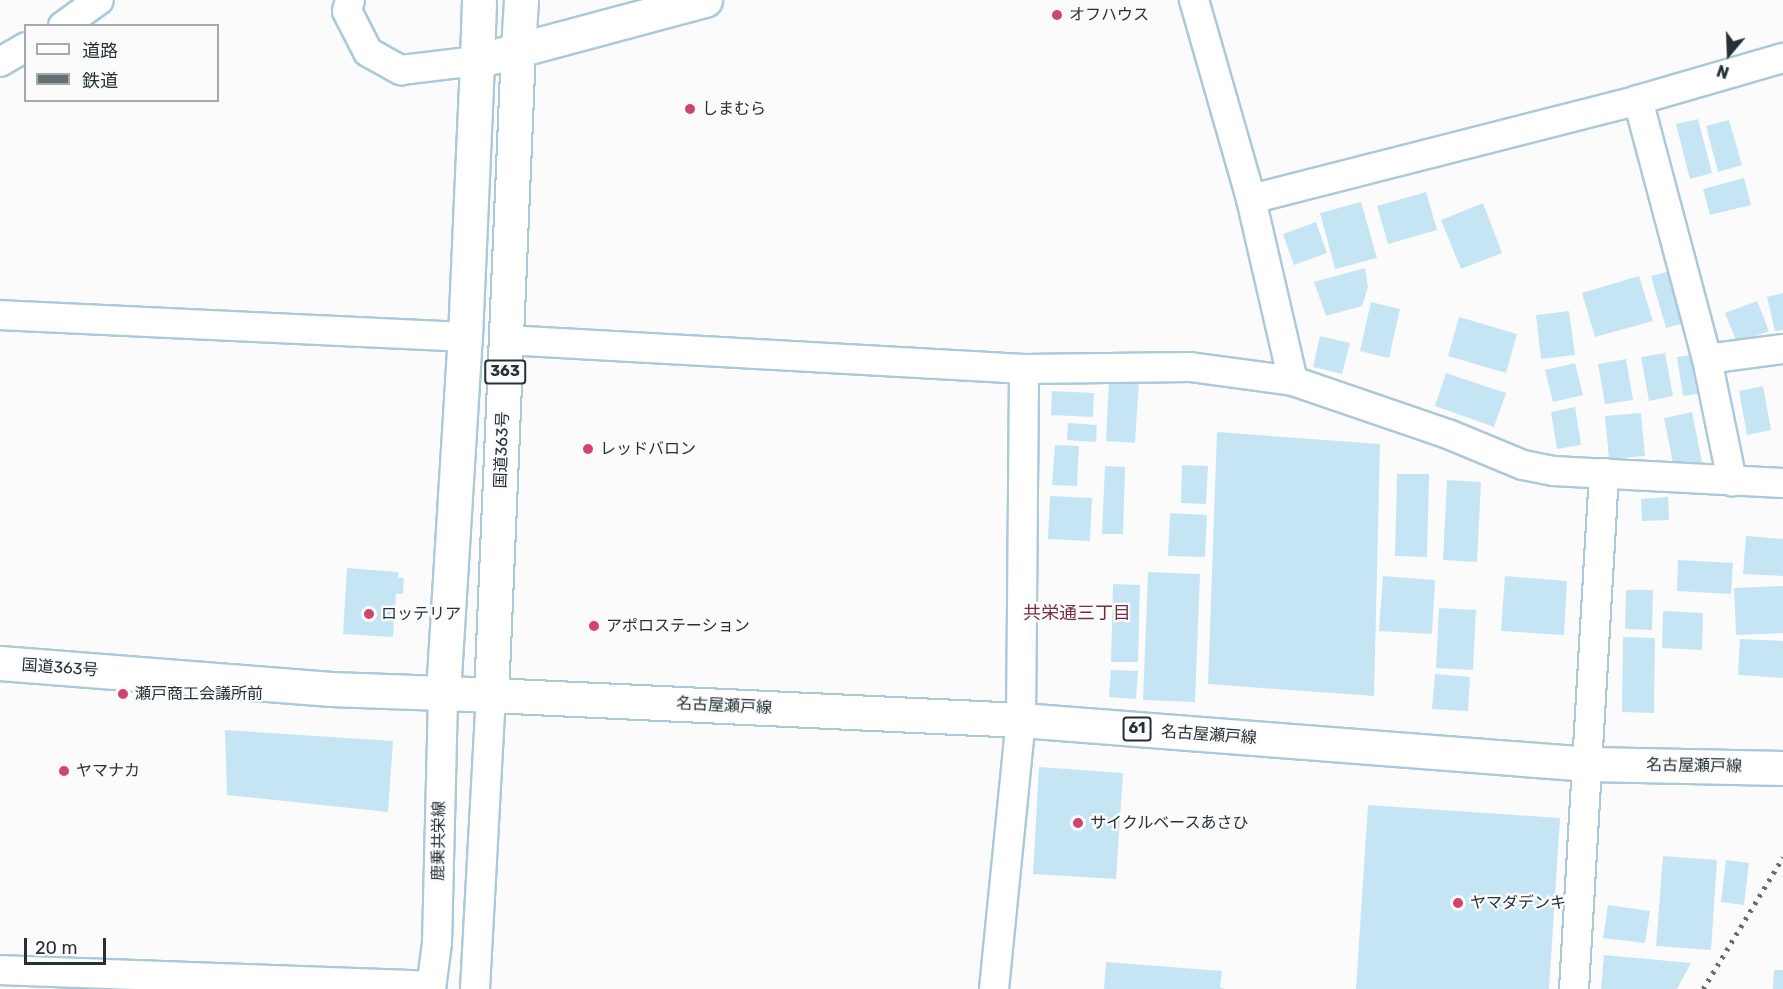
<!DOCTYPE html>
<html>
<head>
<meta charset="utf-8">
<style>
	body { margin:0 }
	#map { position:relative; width:1783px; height:989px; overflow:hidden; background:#fbfbfb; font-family:Rubik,"Noto Sans JP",sans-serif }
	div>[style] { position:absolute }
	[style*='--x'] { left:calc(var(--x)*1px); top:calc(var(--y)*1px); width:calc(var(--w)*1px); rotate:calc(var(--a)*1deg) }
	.building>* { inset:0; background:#c6e5f4 }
	.roads { filter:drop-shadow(2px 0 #abc9d8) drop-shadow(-2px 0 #abc9d8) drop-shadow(0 2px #abc9d8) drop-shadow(0 -2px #abc9d8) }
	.minor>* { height:28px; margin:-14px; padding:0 14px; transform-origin:14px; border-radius:14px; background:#fff }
	.major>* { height:33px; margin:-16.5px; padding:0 16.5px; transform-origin:16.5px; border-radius:16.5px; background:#fff }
	.highway>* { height:33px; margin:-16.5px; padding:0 16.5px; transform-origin:16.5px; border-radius:16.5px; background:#fff }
	.rail>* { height:4.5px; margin-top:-2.25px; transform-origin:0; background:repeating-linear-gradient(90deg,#666f73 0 3px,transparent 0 9px) }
	.dots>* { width:16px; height:16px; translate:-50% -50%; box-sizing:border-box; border:3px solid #fbfbfb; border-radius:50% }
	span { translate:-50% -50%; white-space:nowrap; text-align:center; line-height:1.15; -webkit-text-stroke:4.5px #fbfbfb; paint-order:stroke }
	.shield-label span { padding:2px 4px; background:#fbfbfb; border:2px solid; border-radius:4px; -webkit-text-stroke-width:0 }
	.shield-label { font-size:15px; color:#253137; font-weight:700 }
	.poi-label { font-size:16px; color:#253137 }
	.left { translate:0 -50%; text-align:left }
	.street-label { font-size:16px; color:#253137 }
	.neighbourhood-label { font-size:18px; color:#752f43 }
	.legend { position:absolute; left:24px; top:24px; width:195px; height:78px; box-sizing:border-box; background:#fbfbfb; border:2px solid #a5aaad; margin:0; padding:8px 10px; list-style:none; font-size:18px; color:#253137 }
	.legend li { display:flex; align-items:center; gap:12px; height:30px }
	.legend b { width:30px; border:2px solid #a5aaad }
	.north { position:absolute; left:1699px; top:24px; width:60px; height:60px; -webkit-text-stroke:4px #fbfbfb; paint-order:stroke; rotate:199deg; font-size:16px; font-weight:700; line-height:24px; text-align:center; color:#253137 }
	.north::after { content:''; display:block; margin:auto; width:21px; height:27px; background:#253137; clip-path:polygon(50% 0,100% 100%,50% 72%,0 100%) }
	.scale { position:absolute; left:24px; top:938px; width:82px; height:27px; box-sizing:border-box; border:3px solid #253137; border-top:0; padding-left:8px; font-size:18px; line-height:21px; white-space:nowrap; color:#253137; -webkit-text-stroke:4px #fbfbfb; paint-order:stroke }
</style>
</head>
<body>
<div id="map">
	<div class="building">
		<div style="clip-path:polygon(1698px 119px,1712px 173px,1690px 179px,1676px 124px)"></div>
		<div style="clip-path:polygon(1729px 120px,1742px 165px,1718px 172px,1706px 126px)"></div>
		<div style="clip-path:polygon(1744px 178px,1751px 205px,1710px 215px,1703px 189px)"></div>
		<div style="clip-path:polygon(1426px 192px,1437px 230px,1388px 244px,1377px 206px)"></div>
		<div style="clip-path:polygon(1361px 202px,1377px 258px,1335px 269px,1320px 213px)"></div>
		<div style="clip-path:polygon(1483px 203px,1502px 253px,1461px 269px,1441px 220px)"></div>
		<div style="clip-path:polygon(1316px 222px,1327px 253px,1294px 265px,1283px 234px)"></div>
		<div style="clip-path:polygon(1365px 268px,1368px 287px,1362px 306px,1326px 316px,1314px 282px)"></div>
		<div style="clip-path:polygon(1674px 270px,1688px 322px,1666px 328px,1651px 276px)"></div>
		<div style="clip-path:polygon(1639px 276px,1653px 321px,1595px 337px,1582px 293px)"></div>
		<div style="clip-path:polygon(1783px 293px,1783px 330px,1775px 331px,1767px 297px)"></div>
		<div style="clip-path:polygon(1757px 301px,1769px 331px,1737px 343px,1725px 313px)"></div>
		<div style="clip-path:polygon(1371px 302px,1400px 309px,1389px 358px,1360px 351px)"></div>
		<div style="clip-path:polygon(1569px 311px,1575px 355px,1541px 359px,1536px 315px)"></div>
		<div style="clip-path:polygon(1459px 317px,1517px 334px,1506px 373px,1448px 356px)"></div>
		<div style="clip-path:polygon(1320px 336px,1350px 343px,1342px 374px,1313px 367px)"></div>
		<div style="clip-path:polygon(1665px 353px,1673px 396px,1649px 401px,1641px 357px)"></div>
		<div style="clip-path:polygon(1696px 354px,1703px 393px,1683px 396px,1677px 357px)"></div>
		<div style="clip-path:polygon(1626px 359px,1633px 400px,1605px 404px,1598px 364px)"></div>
		<div style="clip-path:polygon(1575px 363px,1583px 395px,1553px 402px,1545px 370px)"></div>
		<div style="clip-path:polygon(1446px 373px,1506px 393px,1494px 427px,1435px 406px)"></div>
		<div style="clip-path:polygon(1109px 378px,1139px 380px,1135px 443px,1106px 441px)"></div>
		<div style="clip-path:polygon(1763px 386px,1771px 430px,1747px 435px,1739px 391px)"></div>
		<div style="clip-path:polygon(1052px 391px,1094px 393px,1093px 417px,1051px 415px)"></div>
		<div style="clip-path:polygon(1575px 407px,1581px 445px,1557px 449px,1551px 412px)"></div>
		<div style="clip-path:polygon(1692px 412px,1702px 462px,1674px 468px,1664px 418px)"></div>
		<div style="clip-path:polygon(1641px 413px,1645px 456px,1609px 459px,1605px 416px)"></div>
		<div style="clip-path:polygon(1068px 423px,1097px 425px,1096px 442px,1067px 440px)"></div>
		<div style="clip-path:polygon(1217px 432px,1380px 444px,1374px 696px,1208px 684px)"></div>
		<div style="clip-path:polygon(1055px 445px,1079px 446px,1077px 486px,1052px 485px)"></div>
		<div style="clip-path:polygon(1182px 465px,1208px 466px,1206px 504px,1181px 503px)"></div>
		<div style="clip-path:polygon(1105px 466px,1125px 467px,1123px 534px,1102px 534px)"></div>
		<div style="clip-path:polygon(1397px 474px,1429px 474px,1427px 557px,1395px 556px)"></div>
		<div style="clip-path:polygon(1447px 480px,1481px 482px,1477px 562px,1443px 560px)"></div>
		<div style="clip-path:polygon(1050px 496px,1092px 498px,1090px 541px,1048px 539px)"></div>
		<div style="clip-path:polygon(1668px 497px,1669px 520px,1642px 521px,1641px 499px)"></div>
		<div style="clip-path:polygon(1170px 513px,1207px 515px,1205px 557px,1168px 556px)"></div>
		<div style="clip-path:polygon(1746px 536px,1783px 539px,1783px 576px,1743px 574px)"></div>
		<div style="clip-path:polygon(1678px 560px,1733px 563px,1731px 594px,1677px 591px)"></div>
		<div style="clip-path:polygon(347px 568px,398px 572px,398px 578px,404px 578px,403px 594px,396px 594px,393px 637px,343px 634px)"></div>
		<div style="clip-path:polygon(1148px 572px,1200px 574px,1195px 702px,1143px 700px)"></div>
		<div style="clip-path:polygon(1383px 576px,1435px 580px,1432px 634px,1379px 631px)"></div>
		<div style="clip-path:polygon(1505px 576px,1567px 581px,1564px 635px,1501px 631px)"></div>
		<div style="clip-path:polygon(1113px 584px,1140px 585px,1138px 662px,1111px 662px)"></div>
		<div style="clip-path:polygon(1783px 586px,1783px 633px,1736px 635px,1734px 588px)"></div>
		<div style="clip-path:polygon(1626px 590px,1653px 590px,1652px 630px,1625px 629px)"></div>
		<div style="clip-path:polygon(1439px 608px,1476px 610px,1473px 670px,1436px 668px)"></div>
		<div style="clip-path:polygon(1663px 611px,1703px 613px,1702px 650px,1662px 648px)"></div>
		<div style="clip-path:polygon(1623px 637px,1655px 638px,1654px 713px,1622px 712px)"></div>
		<div style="clip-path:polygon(1740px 639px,1783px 641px,1783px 678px,1738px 675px)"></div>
		<div style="clip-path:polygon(1111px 670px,1138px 671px,1136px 699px,1109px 697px)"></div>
		<div style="clip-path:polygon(1435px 674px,1470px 677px,1468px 711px,1432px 709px)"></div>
		<div style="clip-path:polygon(225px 730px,393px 741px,388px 812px,227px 795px)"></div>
		<div style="clip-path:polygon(1039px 767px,1123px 773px,1116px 879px,1033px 874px)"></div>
		<div style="clip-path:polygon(1368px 805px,1560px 818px,1549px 989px,1356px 989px)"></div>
		<div style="clip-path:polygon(1663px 856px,1717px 860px,1711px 950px,1656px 946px)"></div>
		<div style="clip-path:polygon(1726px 860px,1749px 863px,1744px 905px,1721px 902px)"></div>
		<div style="clip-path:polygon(1608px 905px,1650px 911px,1645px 943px,1603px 938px)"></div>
		<div style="clip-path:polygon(1604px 955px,1691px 963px,1677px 989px,1601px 989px)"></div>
		<div style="clip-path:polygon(1106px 962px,1222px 971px,1220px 987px,1225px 989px,1104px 989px)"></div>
		<div style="clip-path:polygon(1774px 970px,1783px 970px,1783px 989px,1773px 989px)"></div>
	</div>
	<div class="roads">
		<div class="minor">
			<div style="--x:350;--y:0;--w:11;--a:105"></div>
			<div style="--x:347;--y:11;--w:46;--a:62.9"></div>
			<div style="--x:368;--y:52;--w:38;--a:29"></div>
			<div style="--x:401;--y:70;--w:77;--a:-6.8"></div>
			<div style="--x:1194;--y:0;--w:207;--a:74"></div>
			<div style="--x:1251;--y:199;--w:187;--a:77"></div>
			<div style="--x:63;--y:26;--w:44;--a:-35.8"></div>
			<div style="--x:0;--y:62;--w:30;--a:-30"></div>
			<div style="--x:1638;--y:100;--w:268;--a:75.1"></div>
			<div style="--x:1707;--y:359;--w:125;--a:78.4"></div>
			<div style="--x:1251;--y:199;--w:399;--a:-14.3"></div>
			<div style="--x:1638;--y:100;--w:151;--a:-16.2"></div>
			<div style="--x:0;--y:315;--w:466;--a:2.7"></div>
			<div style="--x:506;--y:340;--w:519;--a:3.2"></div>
			<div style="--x:1024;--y:369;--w:166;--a:-0.7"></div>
			<div style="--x:1190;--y:367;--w:104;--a:7.7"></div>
			<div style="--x:1293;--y:381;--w:164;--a:18.9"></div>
			<div style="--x:1448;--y:434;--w:81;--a:22.5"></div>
			<div style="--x:1523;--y:465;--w:31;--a:11"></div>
			<div style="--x:1553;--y:471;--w:230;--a:3"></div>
			<div style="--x:1707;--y:359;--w:77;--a:-7.5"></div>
			<div style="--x:0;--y:970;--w:431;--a:2.1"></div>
			<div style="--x:431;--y:989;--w:46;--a:-82.6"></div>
			<div style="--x:437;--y:943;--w:250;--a:-88.6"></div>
			<div style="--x:475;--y:989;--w:294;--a:-86.9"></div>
			<div style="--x:994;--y:989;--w:270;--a:-84.3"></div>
			<div style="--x:1021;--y:720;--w:351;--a:-89.5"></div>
			<div style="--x:1574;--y:989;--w:517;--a:-86.67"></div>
		</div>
		<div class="major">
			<div style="--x:518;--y:49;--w:49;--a:-86.5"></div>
			<div style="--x:477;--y:61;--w:61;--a:-88.1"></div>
			<div style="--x:491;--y:695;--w:531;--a:2.7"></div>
			<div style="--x:1021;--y:720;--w:570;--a:4.43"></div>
			<div style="--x:1589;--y:764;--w:194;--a:1.2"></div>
		</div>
		<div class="highway">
			<div style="--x:0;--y:663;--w:332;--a:4.5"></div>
			<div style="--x:331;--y:689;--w:160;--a:2.1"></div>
			<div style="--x:491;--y:695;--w:647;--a:-87.61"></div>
			<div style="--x:443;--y:693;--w:357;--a:-86.5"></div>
			<div style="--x:465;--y:337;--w:276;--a:-87.5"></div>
			<div style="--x:477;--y:61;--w:236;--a:-15"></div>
		</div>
	</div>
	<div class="rail">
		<div style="--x:1703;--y:989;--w:154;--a:-58.8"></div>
	</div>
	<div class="dots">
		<div style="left:1057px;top:15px;background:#d24470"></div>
		<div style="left:690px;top:109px;background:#d24470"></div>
		<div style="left:588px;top:449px;background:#d24470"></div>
		<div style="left:369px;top:614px;background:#d24470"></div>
		<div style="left:594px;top:626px;background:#d24470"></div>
		<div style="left:123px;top:694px;background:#d24470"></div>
		<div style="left:64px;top:771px;background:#d24470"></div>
		<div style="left:1078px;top:823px;background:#d24470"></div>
		<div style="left:1458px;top:903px;background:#d24470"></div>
	</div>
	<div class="shield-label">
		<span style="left:505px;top:372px">363</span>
		<span style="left:1137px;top:729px">61</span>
	</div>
	<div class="poi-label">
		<span class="left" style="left:1069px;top:15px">オフハウス</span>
		<span class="left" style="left:702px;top:109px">しまむら</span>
		<span class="left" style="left:600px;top:449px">レッドバロン</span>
		<span class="left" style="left:381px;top:614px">ロッテリア</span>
		<span class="left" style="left:606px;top:626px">アポロステーション</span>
		<span class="left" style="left:135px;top:694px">瀬戸商工会議所前</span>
		<span class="left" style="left:76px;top:771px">ヤマナカ</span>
		<span class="left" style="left:1090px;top:823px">サイクルベースあさひ</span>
		<span class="left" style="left:1470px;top:903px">ヤマダデンキ</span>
	</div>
	<div class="street-label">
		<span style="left:502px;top:450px;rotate:-88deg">国道363号</span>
		<span style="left:60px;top:668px;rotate:4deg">国道363号</span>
		<span style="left:724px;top:706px;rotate:3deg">名古屋瀬戸線</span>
		<span style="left:1209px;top:735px;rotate:4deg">名古屋瀬戸線</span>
		<span style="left:1694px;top:766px;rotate:1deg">名古屋瀬戸線</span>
		<span style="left:439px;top:841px;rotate:-89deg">鹿乗共栄線</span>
	</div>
	<div class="neighbourhood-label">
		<span style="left:1077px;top:613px">共栄通三丁目</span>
	</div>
	<ul class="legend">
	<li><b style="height:8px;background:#fff"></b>道路</li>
	<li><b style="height:8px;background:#666f73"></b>鉄道</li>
	</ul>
	<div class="north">N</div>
	<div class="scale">20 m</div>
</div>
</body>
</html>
